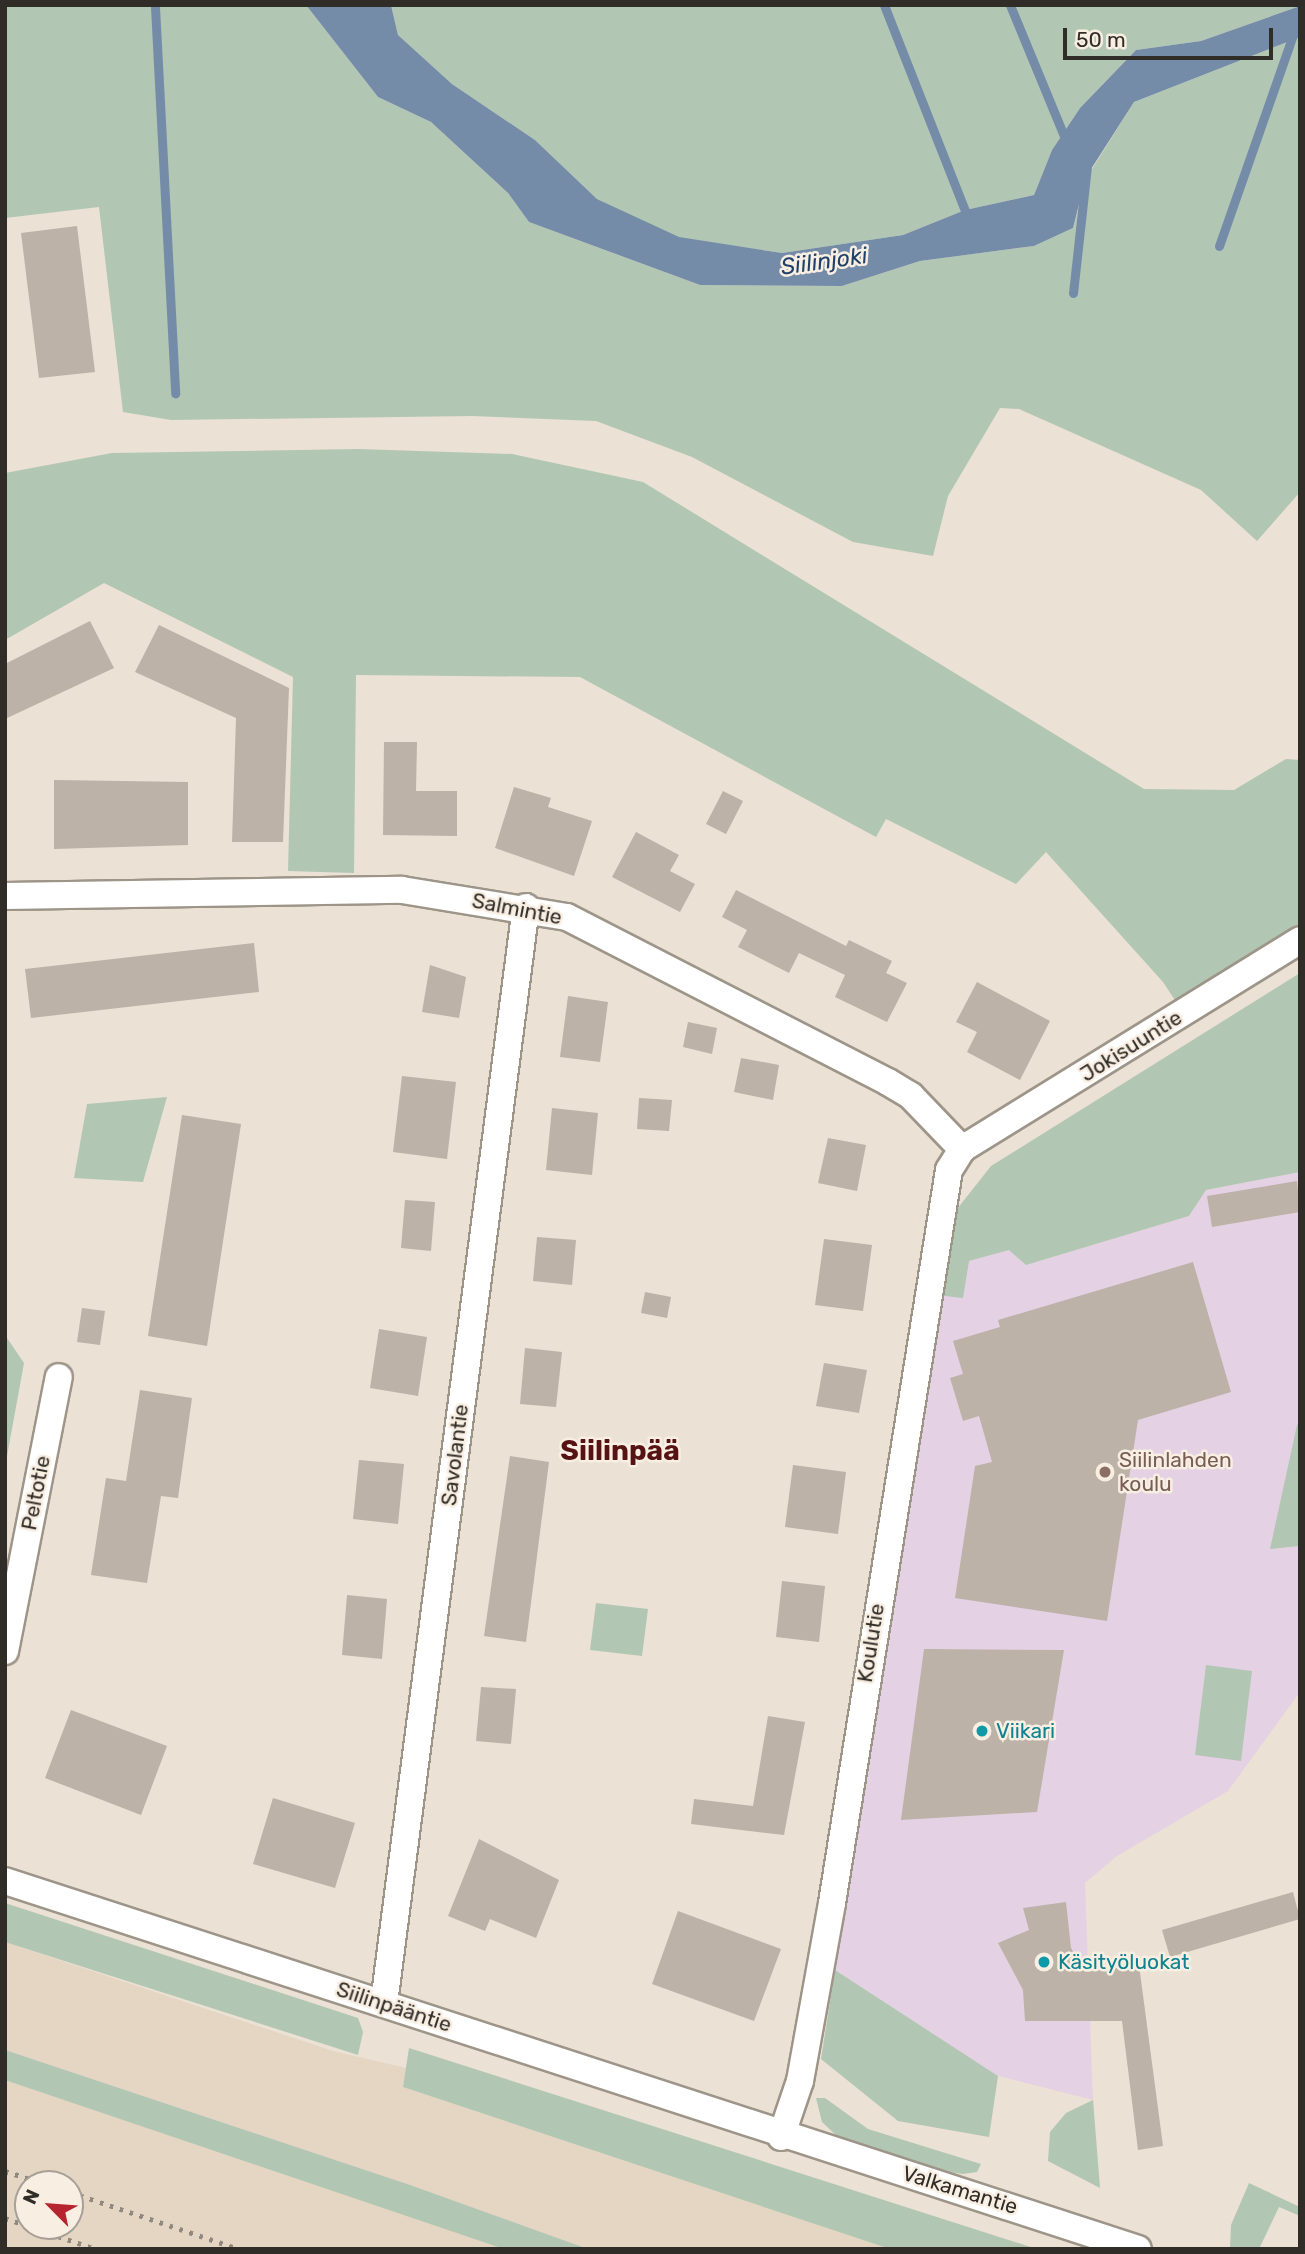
<!DOCTYPE html>
<html>
<head>
<meta charset="utf-8">
<style>
	body { margin:0 }
	#map { position:relative; width:1305px; height:2254px; overflow:hidden; background:#ebe1d4; font-family:Rubik,sans-serif }
	div>[style] { position:absolute }
	[style*='--x'] { left:calc(var(--x)*1px); top:calc(var(--y)*1px); width:calc(var(--w)*1px); rotate:calc(var(--a)*1deg) }
	.built>* { inset:0; background:#e4d6c3 }
	.education>* { inset:0; background:#e4d2e4 }
	.green>* { inset:0; background:#b2c6b4 }
	.water>* { inset:0; background:#758ca9 }
	.stream>* { height:9px; margin:-4.5px; padding:0 4.5px; transform-origin:4.5px; border-radius:4.5px; background:#758ca9 }
	.building>* { inset:0; background:#bcb2a7 }
	.roads { filter:drop-shadow(2px 0 #9e9589) drop-shadow(-2px 0 #9e9589) drop-shadow(0 2px #9e9589) drop-shadow(0 -2px #9e9589) }
	.street>* { height:26px; margin:-13px; padding:0 13px; transform-origin:13px; border-radius:13px; background:#fff }
	.rail>* { height:5px; margin-top:-2.5px; transform-origin:0; background:repeating-linear-gradient(90deg,#908980 0 3.5px,transparent 0 10.5px) }
	.dots>* { width:19px; height:19px; translate:-50% -50%; box-sizing:border-box; border:4px solid #f8eee2; border-radius:50% }
	span { translate:-50% -50%; white-space:nowrap; text-align:center; line-height:1.15; -webkit-text-stroke:5px #f8eee2; paint-order:stroke }
	.street-label { font-size:21px; color:#302c27 }
	.education-label { font-size:21px; color:#785e54 }
	.left { translate:0 -50%; text-align:left }
	.culture-label { font-size:21px; color:#0d838f }
	.water-label { font-size:23px; color:#1e4069; font-style:italic }
	.district-label { font-size:28px; color:#571214; font-weight:700 }
	.frame { position:absolute; inset:0; border:7px solid #302c27; pointer-events:none }
	.north { position:absolute; left:14px; top:2170px; width:70px; height:70px; box-sizing:border-box; background:#f8eee2; border:2px solid #a8a097; border-radius:50%; rotate:295deg; font-size:19px; font-weight:700; line-height:28px; text-align:center; color:#302c27 }
	.north::after { content:''; display:block; margin:auto; width:24px; height:32px; background:#b6252e; clip-path:polygon(50% 0,100% 100%,50% 72%,0 100%) }
	.scale { position:absolute; left:1063px; top:28px; width:210px; height:32px; box-sizing:border-box; border:4px solid #302c27; border-top:0; padding-left:9px; font-size:21px; line-height:24px; white-space:nowrap; color:#302c27; -webkit-text-stroke:5px #f8eee2; paint-order:stroke }
</style>
</head>
<body>
<div id="map">
	<div class="built">
		<div style="clip-path:polygon(evenodd,5px 1942px,333px 2051px,406px 2068px,403px 2087px,890px 2249px,5px 2249px,5px 1942px,28px 2184px,70px 2184px,70px 2226px,28px 2226px,28px 2184px)"></div>
	</div>
	<div class="education">
		<div style="clip-path:polygon(1300px 1172px,1300px 1692px,1228px 1791px,1117px 1856px,1085px 1883px,1093px 2100px,998px 2076px,835px 1970px,936px 1295px,969px 1261px,1009px 1249px,1026px 1265px,1189px 1216px,1206px 1190px)"></div>
	</div>
	<div class="green">
		<div style="clip-path:polygon(5px 5px,306px 5px,378px 97px,431px 122px,508px 193px,529px 222px,700px 285px,842px 286px,920px 261px,1034px 246px,1073px 228px,1087px 177px,1134px 102px,1300px 37px,1300px 492px,1257px 541px,1201px 490px,1019px 409px,1000px 408px,948px 496px,933px 556px,853px 542px,692px 457px,596px 421px,472px 416px,171px 420px,123px 412px,99px 207px,5px 218px)"></div>
		<div style="clip-path:polygon(391px 5px,1300px 5px,1300px 6px,1201px 41px,1136px 50px,1080px 108px,1052px 150px,1034px 195px,965px 210px,903px 235px,782px 253px,679px 238px,597px 199px,535px 140px,452px 84px,398px 35px)"></div>
		<div style="clip-path:polygon(358px 449px,512px 454px,643px 482px,1144px 789px,1234px 790px,1286px 759px,1300px 760px,1300px 941px,1184px 1014px,1163px 982px,1046px 852px,1016px 884px,886px 819px,876px 837px,580px 677px,356px 675px,354px 873px,288px 871px,293px 677px,104px 583px,5px 640px,5px 473px,112px 453px)"></div>
		<div style="clip-path:polygon(1300px 973px,1300px 1172px,1206px 1190px,1189px 1216px,1026px 1265px,1009px 1250px,969px 1261px,963px 1298px,936px 1295px,946px 1223px,991px 1166px)"></div>
		<div style="clip-path:polygon(167px 1097px,143px 1182px,74px 1178px,87px 1104px)"></div>
		<div style="clip-path:polygon(5px 1335px,24px 1363px,5px 1467px)"></div>
		<div style="clip-path:polygon(1300px 1420px,1300px 1546px,1270px 1549px,1297px 1425px)"></div>
		<div style="clip-path:polygon(596px 1603px,648px 1609px,642px 1656px,590px 1650px)"></div>
		<div style="clip-path:polygon(1206px 1665px,1252px 1671px,1241px 1761px,1195px 1755px)"></div>
		<div style="clip-path:polygon(5px 1903px,358px 2018px,363px 2032px,358px 2055px,5px 1942px)"></div>
		<div style="clip-path:polygon(835px 1970px,998px 2076px,989px 2137px,898px 2121px,821px 2059px)"></div>
		<div style="clip-path:polygon(409px 2048px,1037px 2249px,890px 2249px,403px 2087px)"></div>
		<div style="clip-path:polygon(5px 2050px,410px 2185px,588px 2249px,504px 2249px,5px 2080px)"></div>
		<div style="clip-path:polygon(816px 2098px,825px 2098px,868px 2129px,981px 2164px,977px 2172px,963px 2174px,910px 2167px,838px 2137px,822px 2122px)"></div>
		<div style="clip-path:polygon(1093px 2100px,1100px 2188px,1048px 2161px,1050px 2132px,1066px 2113px)"></div>
		<div style="clip-path:polygon(1249px 2183px,1300px 2207px,1300px 2216px,1279px 2207px,1259px 2249px,1230px 2249px,1231px 2225px)"></div>
	</div>
	<div class="water">
		<div style="clip-path:polygon(306px 5px,391px 5px,398px 35px,452px 84px,535px 140px,597px 199px,679px 237px,782px 253px,903px 235px,965px 210px,1034px 195px,1052px 150px,1080px 108px,1136px 50px,1201px 41px,1300px 6px,1300px 37px,1134px 102px,1086px 177px,1073px 228px,1034px 246px,920px 261px,842px 286px,700px 285px,529px 222px,508px 193px,431px 122px,378px 97px)"></div>
	</div>
	<div class="stream">
		<div style="--x:884;--y:5;--w:229;--a:68.5"></div>
		<div style="--x:1010;--y:5;--w:149;--a:67.6"></div>
		<div style="--x:155;--y:7;--w:387;--a:87"></div>
		<div style="--x:1219;--y:246;--w:233;--a:-70.7"></div>
		<div style="--x:1073;--y:293;--w:128;--a:-83.7"></div>
	</div>
	<div class="building">
		<div style="clip-path:polygon(77px 226px,95px 372px,39px 378px,21px 233px)"></div>
		<div style="clip-path:polygon(90px 621px,114px 668px,5px 719px,5px 664px)"></div>
		<div style="clip-path:polygon(159px 625px,289px 688px,283px 842px,232px 842px,236px 718px,135px 672px)"></div>
		<div style="clip-path:polygon(384px 742px,417px 742px,416px 791px,457px 791px,457px 836px,383px 835px)"></div>
		<div style="clip-path:polygon(54px 780px,188px 782px,188px 845px,54px 849px)"></div>
		<div style="clip-path:polygon(514px 787px,551px 798px,548px 807px,592px 821px,574px 876px,495px 848px)"></div>
		<div style="clip-path:polygon(723px 791px,743px 801px,726px 834px,706px 824px)"></div>
		<div style="clip-path:polygon(636px 832px,679px 855px,670px 871px,695px 884px,680px 912px,612px 877px)"></div>
		<div style="clip-path:polygon(736px 890px,846px 946px,849px 940px,892px 961px,886px 973px,907px 983px,887px 1022px,835px 997px,845px 975px,799px 953px,789px 973px,738px 947px,747px 930px,722px 917px)"></div>
		<div style="clip-path:polygon(254px 943px,259px 992px,31px 1018px,25px 969px)"></div>
		<div style="clip-path:polygon(430px 965px,466px 977px,459px 1018px,422px 1012px)"></div>
		<div style="clip-path:polygon(977px 982px,1050px 1021px,1020px 1080px,967px 1052px,977px 1032px,956px 1022px)"></div>
		<div style="clip-path:polygon(568px 996px,608px 1002px,600px 1062px,560px 1057px)"></div>
		<div style="clip-path:polygon(688px 1022px,717px 1028px,712px 1054px,683px 1047px)"></div>
		<div style="clip-path:polygon(741px 1058px,779px 1065px,773px 1100px,734px 1092px)"></div>
		<div style="clip-path:polygon(402px 1076px,456px 1082px,447px 1159px,393px 1152px)"></div>
		<div style="clip-path:polygon(639px 1098px,672px 1100px,669px 1131px,637px 1129px)"></div>
		<div style="clip-path:polygon(552px 1108px,598px 1113px,592px 1175px,546px 1170px)"></div>
		<div style="clip-path:polygon(182px 1115px,241px 1124px,207px 1346px,148px 1336px)"></div>
		<div style="clip-path:polygon(828px 1138px,866px 1145px,857px 1191px,818px 1183px)"></div>
		<div style="clip-path:polygon(1297px 1181px,1300px 1212px,1212px 1227px,1207px 1196px)"></div>
		<div style="clip-path:polygon(405px 1200px,435px 1202px,431px 1251px,401px 1248px)"></div>
		<div style="clip-path:polygon(537px 1237px,576px 1240px,572px 1285px,533px 1281px)"></div>
		<div style="clip-path:polygon(824px 1239px,872px 1245px,863px 1311px,815px 1305px)"></div>
		<div style="clip-path:polygon(1193px 1262px,1231px 1392px,1138px 1420px,1107px 1621px,955px 1598px,975px 1466px,992px 1462px,979px 1416px,963px 1421px,950px 1378px,963px 1374px,953px 1341px,1000px 1327px,998px 1320px)"></div>
		<div style="clip-path:polygon(645px 1292px,671px 1297px,667px 1318px,641px 1313px)"></div>
		<div style="clip-path:polygon(82px 1308px,105px 1311px,100px 1345px,77px 1342px)"></div>
		<div style="clip-path:polygon(379px 1329px,427px 1337px,418px 1396px,370px 1388px)"></div>
		<div style="clip-path:polygon(525px 1348px,562px 1352px,556px 1407px,520px 1404px)"></div>
		<div style="clip-path:polygon(824px 1363px,867px 1370px,859px 1413px,816px 1406px)"></div>
		<div style="clip-path:polygon(140px 1390px,192px 1398px,178px 1498px,161px 1496px,147px 1583px,91px 1575px,106px 1478px,126px 1481px)"></div>
		<div style="clip-path:polygon(510px 1456px,549px 1462px,526px 1642px,484px 1636px)"></div>
		<div style="clip-path:polygon(359px 1460px,404px 1464px,398px 1524px,353px 1519px)"></div>
		<div style="clip-path:polygon(793px 1465px,846px 1472px,838px 1534px,785px 1527px)"></div>
		<div style="clip-path:polygon(782px 1581px,825px 1586px,819px 1642px,776px 1637px)"></div>
		<div style="clip-path:polygon(347px 1595px,387px 1599px,382px 1659px,342px 1655px)"></div>
		<div style="clip-path:polygon(924px 1649px,1064px 1650px,1037px 1812px,901px 1820px)"></div>
		<div style="clip-path:polygon(481px 1687px,516px 1689px,511px 1744px,476px 1741px)"></div>
		<div style="clip-path:polygon(71px 1710px,167px 1746px,141px 1815px,45px 1778px)"></div>
		<div style="clip-path:polygon(768px 1716px,805px 1722px,784px 1835px,691px 1824px,694px 1799px,753px 1806px)"></div>
		<div style="clip-path:polygon(273px 1798px,355px 1823px,335px 1888px,253px 1864px)"></div>
		<div style="clip-path:polygon(479px 1839px,559px 1880px,536px 1938px,490px 1919px,485px 1931px,448px 1916px)"></div>
		<div style="clip-path:polygon(1293px 1892px,1300px 1919px,1170px 1957px,1162px 1930px)"></div>
		<div style="clip-path:polygon(1066px 1902px,1071px 1948px,1085px 1972px,1139px 1965px,1163px 2146px,1138px 2150px,1122px 2021px,1025px 2021px,1023px 1990px,998px 1943px,1029px 1930px,1023px 1908px)"></div>
		<div style="clip-path:polygon(678px 1911px,781px 1949px,754px 2021px,652px 1984px)"></div>
	</div>
	<div class="roads">
		<div class="street">
			<div style="--x:5;--y:896;--w:397;--a:-0.9"></div>
			<div style="--x:402;--y:890;--w:167;--a:9.3"></div>
			<div style="--x:567;--y:917;--w:361;--a:27.2"></div>
			<div style="--x:888;--y:1082;--w:27;--a:31"></div>
			<div style="--x:911;--y:1096;--w:74;--a:46.1"></div>
			<div style="--x:5;--y:1651;--w:279;--a:-78.9"></div>
			<div style="--x:5;--y:1881;--w:1191;--a:17.99"></div>
			<div style="--x:384;--y:2003;--w:1105;--a:-82.62"></div>
			<div style="--x:781;--y:2137;--w:59;--a:-71.3"></div>
			<div style="--x:800;--y:2081;--w:181;--a:-79.8"></div>
			<div style="--x:832;--y:1903;--w:742;--a:-80.93"></div>
			<div style="--x:949;--y:1170;--w:25;--a:-58"></div>
			<div style="--x:962;--y:1149;--w:397;--a:-31.7"></div>
		</div>
	</div>
	<div class="rail">
		<div style="--x:5;--y:2171;--w:42;--a:18"></div>
		<div style="--x:70;--y:2192;--w:178;--a:18.6"></div>
		<div style="--x:5;--y:2218;--w:24;--a:19"></div>
		<div style="--x:28;--y:2226;--w:72;--a:18.7"></div>
	</div>
	<div class="dots">
		<div style="left:1105px;top:1472px;background:#8d6e63"></div>
		<div style="left:982px;top:1731px;background:#0f9aa8"></div>
		<div style="left:1044px;top:1962px;background:#0f9aa8"></div>
	</div>
	<div class="street-label">
		<span style="left:517px;top:909px;rotate:11deg">Salmintie</span>
		<span style="left:1131px;top:1046px;rotate:-32deg">Jokisuuntie</span>
		<span style="left:455px;top:1455px;rotate:-83deg">Savolantie</span>
		<span style="left:36px;top:1493px;rotate:-79deg">Peltotie</span>
		<span style="left:871px;top:1643px;rotate:-81deg">Koulutie</span>
		<span style="left:394px;top:2007px;rotate:18deg">Siilinpääntie</span>
		<span style="left:960px;top:2190px;rotate:17deg">Valkamantie</span>
	</div>
	<div class="education-label">
		<span class="left" style="left:1119px;top:1472px">Siilinlahden<br>koulu</span>
	</div>
	<div class="culture-label">
		<span class="left" style="left:996px;top:1731px">Viikari</span>
		<span class="left" style="left:1058px;top:1962px">Käsityöluokat</span>
	</div>
	<div class="water-label">
		<span style="left:824px;top:261px;rotate:-8deg">Siilinjoki</span>
	</div>
	<div class="district-label">
		<span style="left:620px;top:1451px">Siilinpää</span>
	</div>
	<div class="frame"></div>
	<div class="north">N</div>
	<div class="scale">50 m</div>
</div>
</body>
</html>
